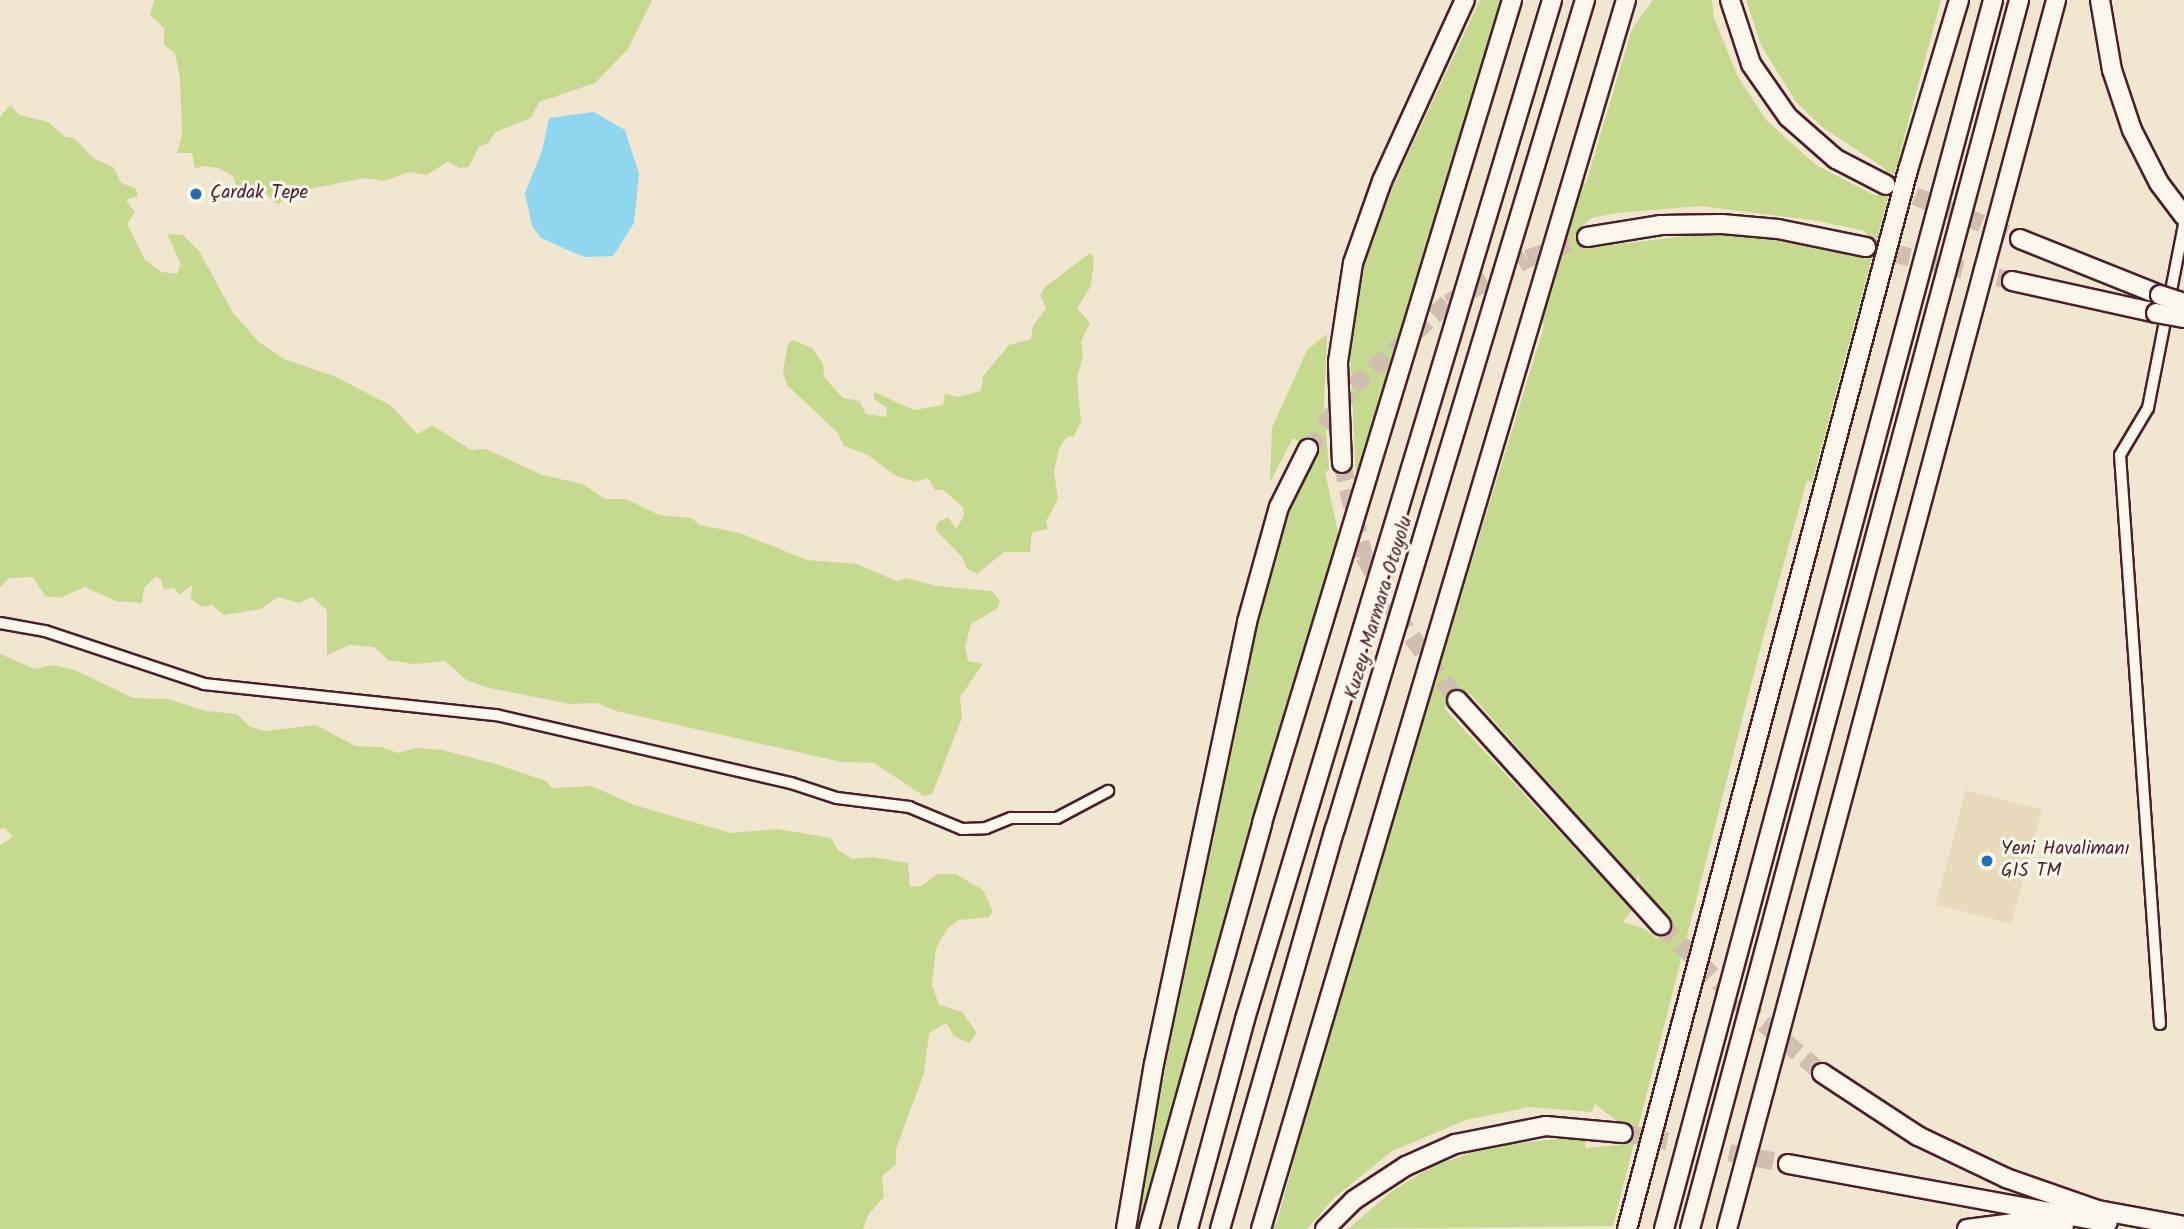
<!DOCTYPE html>
<html>
<head>
<meta charset="utf-8">
<style>
	body { margin:0 }
	#map { position:relative; width:2184px; height:1229px; overflow:hidden; background:#f1e6d0; font-family:Kalam,sans-serif }
	div>[style] { position:absolute }
	[style*='--x'] { left:calc(var(--x)*1px); top:calc(var(--y)*1px); width:calc(var(--w)*1px); rotate:calc(var(--a)*1deg) }
	.built>* { inset:0; background:#eadabc }
	.green>* { inset:0; background:#c6da8f }
	.water>* { inset:0; background:#8ed7ef }
	.highway-tunnel>* { height:18px; margin-top:-9px; transform-origin:0; background:repeating-linear-gradient(90deg,#d0beaf 0 18px,transparent 0 27px) }
	.roads { filter:drop-shadow(2px 0 #4a1f2b) drop-shadow(-2px 0 #4a1f2b) drop-shadow(0 2px #4a1f2b) drop-shadow(0 -2px #4a1f2b) }
	.street>* { height:10px; margin:-5px; padding:0 5px; transform-origin:5px; border-radius:5px; background:#fbf7ec }
	.highway>* { height:18px; margin:-9px; padding:0 9px; transform-origin:9px; border-radius:9px; background:#fbf7ec }
	.bridges { filter:drop-shadow(2px 0 #4a1f2b) drop-shadow(-2px 0 #4a1f2b) drop-shadow(0 2px #4a1f2b) drop-shadow(0 -2px #4a1f2b) }
	.highway-bridge>* { height:18px; margin:-9px; padding:0 9px; transform-origin:9px; border-radius:9px; background:#fbf7ec }
	.dots>* { width:19px; height:19px; translate:-50% -50%; box-sizing:border-box; border:4px solid #fbf7ec; border-radius:50% }
	span { translate:-50% -50%; white-space:nowrap; text-align:center; line-height:1.15; -webkit-text-stroke:6px #fbf7ec; paint-order:stroke }
	.poi-label { font-size:19px; color:#4a1f2b }
	.left { translate:0 -50%; text-align:left }
	.street-label { font-size:19px; color:#4a1f2b }
</style>
</head>
<body>
<div id="map">
	<div class="built">
		<div style="clip-path:polygon(1966px 790px,2042px 810px,2011px 924px,1936px 904px)"></div>
	</div>
	<div class="green">
		<div style="clip-path:polygon(154px 0,652px 0,628px 49px,595px 83px,539px 102px,531px 118px,496px 132px,488px 143px,479px 146px,469px 167px,459px 168px,448px 161px,427px 175px,409px 172px,384px 181px,365px 178px,309px 189px,297px 186px,278px 205px,262px 190px,238px 189px,233px 176px,218px 168px,202px 166px,195px 169px,192px 153px,177px 153px,182px 135px,180px 78px,175px 53px,164px 45px,164px 28px,150px 15px)"></div>
		<div style="clip-path:polygon(1480px 0,1501px 0,1356px 480px,1350px 350px,1364px 265px,1394px 184px)"></div>
		<div style="clip-path:polygon(evenodd,1653px 0,1712px 0,1714px 18px,1738px 77px,1766px 120px,1816px 165px,1874px 195px,1884px 194px,1889px 176px,1884px 168px,1822px 127px,1796px 102px,1761px 45px,1746px 0,1941px 0,1812px 482px,1807px 480px,1763px 638px,1613px 1226px,1348px 1229px,1391px 1192px,1429px 1168px,1486px 1147px,1566px 1138px,1586px 1139px,1585px 1148px,1619px 1145px,1623px 1126px,1595px 1104px,1592px 1112px,1530px 1107px,1466px 1120px,1392px 1151px,1334px 1198px,1307px 1229px,1271px 1229px,1277px 1223px,1330px 1023px,1544px 326px,1541px 320px,1582px 183px,1586px 183px,1632px 29px,1653px 0,1701px 206px,1818px 221px,1865px 231px,1870px 239px,1866px 251px,1782px 238px,1702px 234px,1589px 248px,1582px 226px,1591px 218px,1616px 213px,1701px 206px,1653px 0,1461px 693px,1471px 695px,1636px 882px,1639px 872px,1639px 883px,1662px 919px,1657px 939px,1645px 929px,1623px 922px,1632px 910px,1444px 708px,1461px 693px)"></div>
		<div style="clip-path:polygon(10px 105px,20px 115px,48px 122px,65px 137px,74px 138px,93px 158px,114px 168px,121px 183px,135px 188px,138px 196px,126px 200px,135px 212px,127px 224px,145px 260px,162px 272px,177px 274px,181px 264px,167px 234px,183px 235px,199px 251px,233px 313px,259px 342px,284px 359px,336px 377px,390px 405px,418px 434px,432px 425px,471px 450px,486px 449px,542px 475px,583px 484px,605px 499px,626px 499px,659px 515px,691px 518px,700px 525px,740px 533px,807px 560px,857px 564px,896px 581px,906px 578px,937px 586px,992px 591px,1000px 601px,998px 608px,971px 624px,965px 647px,968px 661px,983px 664px,960px 697px,962px 718px,932px 794px,924px 796px,874px 763px,842px 762px,616px 711px,597px 703px,570px 704px,485px 687px,465px 679px,445px 661px,414px 664px,388px 660px,374px 647px,349px 645px,327px 655px,327px 610px,312px 597px,299px 603px,278px 597px,261px 609px,224px 615px,212px 605px,202px 607px,191px 599px,192px 585px,179px 595px,174px 588px,164px 589px,160px 578px,155px 577px,144px 588px,142px 603px,116px 601px,85px 587px,60px 598px,45px 596px,33px 577px,9px 578px,0 587px,0 117px)"></div>
		<div style="clip-path:polygon(1090px 253px,1094px 259px,1091px 286px,1077px 308px,1090px 323px,1081px 341px,1083px 356px,1077px 378px,1081px 422px,1074px 436px,1067px 437px,1059px 448px,1054px 472px,1058px 499px,1046px 521px,1048px 529px,1032px 532px,1030px 552px,1004px 552px,977px 574px,966px 568px,963px 558px,936px 530px,937px 523px,948px 517px,956px 529px,964px 516px,963px 507px,943px 490px,935px 490px,928px 478px,915px 482px,896px 476px,868px 455px,844px 446px,838px 433px,787px 385px,783px 371px,788px 344px,793px 340px,812px 348px,823px 364px,824px 376px,831px 385px,843px 398px,859px 401px,866px 414px,886px 417px,887px 408px,874px 399px,874px 392px,914px 410px,943px 405px,945px 393px,957px 397px,981px 391px,983px 376px,1009px 345px,1031px 339px,1033px 326px,1046px 308px,1040px 295px,1045px 287px)"></div>
		<div style="clip-path:polygon(1327px 334px,1324px 405px,1329px 470px,1325px 472px,1340px 541px,1137px 1229px,1165px 1068px,1269px 572px,1293px 502px,1318px 453px,1293px 438px,1270px 482px,1272px 428px,1307px 350px)"></div>
		<div style="clip-path:polygon(0 654px,35px 669px,53px 665px,75px 670px,133px 698px,168px 699px,206px 711px,237px 714px,250px 727px,266px 731px,316px 725px,355px 746px,381px 747px,398px 753px,416px 748px,442px 750px,496px 764px,546px 781px,552px 788px,592px 786px,634px 805px,731px 833px,777px 829px,831px 838px,838px 850px,853px 859px,872px 857px,908px 863px,910px 887px,921px 886px,938px 874px,956px 874px,983px 890px,993px 911px,989px 917px,959px 920px,947px 929px,936px 948px,932px 985px,939px 1005px,962px 1012px,977px 1033px,969px 1043px,954px 1036px,946px 1023px,929px 1033px,924px 1073px,896px 1149px,896px 1164px,882px 1176px,884px 1197px,868px 1215px,863px 1229px,0 1229px,0 845px,13px 837px,5px 828px,0 829px)"></div>
	</div>
	<div class="water">
		<div style="clip-path:polygon(594px 112px,625px 130px,639px 174px,634px 223px,613px 256px,584px 257px,541px 238px,532px 226px,525px 193px,542px 151px,549px 118px)"></div>
	</div>
	<div class="highway-tunnel">
		<div style="--x:1890;--y:186;--w:140;--a:22.2"></div>
		<div style="--x:1866;--y:247;--w:150;--a:13.1"></div>
		<div style="--x:1308;--y:449;--w:77;--a:-54"></div>
		<div style="--x:1353;--y:387;--w:127;--a:-41.5"></div>
		<div style="--x:1448;--y:303;--w:90;--a:-29.1"></div>
		<div style="--x:1527;--y:259;--w:64;--a:-20.1"></div>
		<div style="--x:1342;--y:463;--w:96;--a:76.7"></div>
		<div style="--x:1364;--y:556;--w:67;--a:61.5"></div>
		<div style="--x:1396;--y:615;--w:105;--a:54.3"></div>
		<div style="--x:1661;--y:925;--w:115;--a:44.6"></div>
		<div style="--x:1743;--y:1006;--w:104;--a:40.3"></div>
		<div style="--x:1623;--y:1133;--w:168;--a:10.6"></div>
	</div>
	<div class="roads">
		<div class="street">
			<div style="--x:0;--y:623;--w:46;--a:10.1"></div>
			<div style="--x:45;--y:631;--w:168;--a:18.4"></div>
			<div style="--x:204;--y:684;--w:294;--a:6.1"></div>
			<div style="--x:496;--y:715;--w:303;--a:13"></div>
			<div style="--x:791;--y:783;--w:48;--a:18.1"></div>
			<div style="--x:837;--y:798;--w:73;--a:7.1"></div>
			<div style="--x:909;--y:807;--w:57;--a:22.5"></div>
			<div style="--x:962;--y:829;--w:24;--a:-2"></div>
			<div style="--x:986;--y:828;--w:27;--a:-22"></div>
			<div style="--x:1011;--y:818;--w:46;--a:0"></div>
			<div style="--x:1057;--y:818;--w:58;--a:-27.9"></div>
			<div style="--x:2160;--y:1024;--w:570;--a:-94.02"></div>
			<div style="--x:2120;--y:455;--w:55;--a:-59.2"></div>
			<div style="--x:2148;--y:408;--w:187;--a:-78.9"></div>
		</div>
		<div class="highway">
			<div style="--x:1730;--y:0;--w:67;--a:71.8"></div>
			<div style="--x:1751;--y:64;--w:65;--a:55.1"></div>
			<div style="--x:1788;--y:117;--w:64;--a:41.2"></div>
			<div style="--x:1836;--y:159;--w:56;--a:27.5"></div>
			<div style="--x:2100;--y:0;--w:71;--a:80.3"></div>
			<div style="--x:2112;--y:70;--w:63;--a:71.6"></div>
			<div style="--x:2132;--y:130;--w:59;--a:63"></div>
			<div style="--x:2159;--y:183;--w:41;--a:52.9"></div>
			<div style="--x:1587;--y:237;--w:75;--a:-9.2"></div>
			<div style="--x:1661;--y:225;--w:61;--a:-0.9"></div>
			<div style="--x:1722;--y:224;--w:56;--a:5.1"></div>
			<div style="--x:1778;--y:229;--w:90;--a:11.6"></div>
			<div style="--x:2020;--y:239;--w:151;--a:21.8"></div>
			<div style="--x:2012;--y:281;--w:148;--a:12.5"></div>
			<div style="--x:1342;--y:463;--w:101;--a:-92.3"></div>
			<div style="--x:1338;--y:362;--w:100;--a:-81.4"></div>
			<div style="--x:1353;--y:263;--w:87;--a:-70.5"></div>
			<div style="--x:1382;--y:181;--w:199;--a:-65.4"></div>
			<div style="--x:1457;--y:700;--w:304;--a:47.8"></div>
			<div style="--x:1822;--y:1073;--w:115;--a:33.3"></div>
			<div style="--x:1918;--y:1136;--w:98;--a:25.5"></div>
			<div style="--x:2006;--y:1178;--w:97;--a:19.2"></div>
			<div style="--x:2098;--y:1210;--w:87;--a:10.5"></div>
			<div style="--x:1788;--y:1164;--w:325;--a:10.4"></div>
			<div style="--x:1126;--y:1229;--w:167;--a:-80.4"></div>
			<div style="--x:1154;--y:1064;--w:452;--a:-78.1"></div>
			<div style="--x:1247;--y:622;--w:119;--a:-74.5"></div>
			<div style="--x:1279;--y:507;--w:65;--a:-63.4"></div>
			<div style="--x:1149;--y:1229;--w:421;--a:-74.4"></div>
			<div style="--x:1262;--y:823;--w:860;--a:-73.1"></div>
			<div style="--x:1188;--y:1229;--w:218;--a:-74.8"></div>
			<div style="--x:1245;--y:1019;--w:1064;--a:-73.23"></div>
			<div style="--x:1220;--y:1229;--w:416;--a:-74"></div>
			<div style="--x:1335;--y:829;--w:866;--a:-73.22"></div>
			<div style="--x:1261;--y:1229;--w:1282;--a:-73.46"></div>
			<div style="--x:1325;--y:1229;--w:41;--a:-45"></div>
			<div style="--x:1354;--y:1200;--w:62;--a:-33.2"></div>
			<div style="--x:1406;--y:1166;--w:54;--a:-24.2"></div>
			<div style="--x:1455;--y:1144;--w:93;--a:-11.2"></div>
			<div style="--x:1546;--y:1126;--w:77;--a:5.2"></div>
			<div style="--x:1627;--y:1229;--w:1096;--a:-75.14"></div>
			<div style="--x:1908;--y:170;--w:177;--a:-73.3"></div>
			<div style="--x:1664;--y:1229;--w:1272;--a:-75.01"></div>
			<div style="--x:1690;--y:1229;--w:1272;--a:-75.01"></div>
			<div style="--x:1727;--y:1229;--w:1272;--a:-75.01"></div>
			<div style="--x:1967;--y:1229;--w:47;--a:-7.3"></div>
			<div style="--x:2014;--y:1223;--w:50;--a:3.4"></div>
		</div>
	</div>
	<div class="bridges">
		<div class="highway-bridge">
			<div style="--x:2160;--y:295;--w:25;--a:18"></div>
			<div style="--x:2156;--y:313;--w:28;--a:10"></div>
		</div>
	</div>
	<div class="dots">
		<div style="left:196px;top:194px;background:#1f6fb2"></div>
		<div style="left:1987px;top:861px;background:#1f6fb2"></div>
	</div>
	<div class="poi-label">
		<span class="left" style="left:210px;top:194px">Çardak Tepe</span>
		<span class="left" style="left:2001px;top:861px">Yeni Havalimanı<br>GIS TM</span>
	</div>
	<div class="street-label">
		<span style="left:1380px;top:608px;rotate:-73deg">Kuzey Marmara Otoyolu</span>
	</div>
</div>
</body>
</html>
